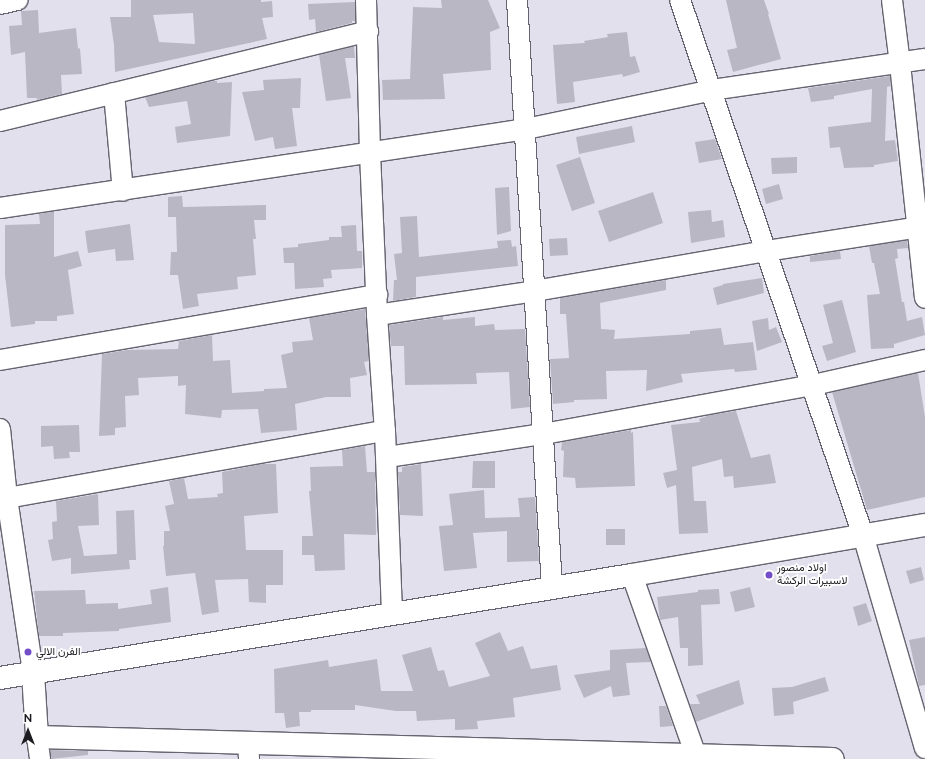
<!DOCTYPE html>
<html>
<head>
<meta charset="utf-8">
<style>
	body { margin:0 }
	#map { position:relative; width:925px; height:759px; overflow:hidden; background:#e2e0ed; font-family:Raleway,Vazirmatn,sans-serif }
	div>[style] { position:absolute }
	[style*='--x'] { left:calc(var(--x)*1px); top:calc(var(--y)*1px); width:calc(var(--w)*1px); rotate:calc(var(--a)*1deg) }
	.building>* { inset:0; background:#b9b7c4 }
	.roads { filter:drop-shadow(1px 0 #666470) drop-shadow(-1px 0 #666470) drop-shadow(0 1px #666470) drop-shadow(0 -1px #666470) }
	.minor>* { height:20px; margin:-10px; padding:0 10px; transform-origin:10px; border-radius:10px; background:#fff }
	.tertiary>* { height:22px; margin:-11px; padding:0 11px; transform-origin:11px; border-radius:11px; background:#fff }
	.dots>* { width:11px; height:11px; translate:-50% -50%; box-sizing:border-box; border:2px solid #fff; border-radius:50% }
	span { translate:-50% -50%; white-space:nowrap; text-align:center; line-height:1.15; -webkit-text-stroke:3.5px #fff; paint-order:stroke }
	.poi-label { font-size:11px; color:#1c1b20 }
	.left { translate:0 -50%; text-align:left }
	.north { position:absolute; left:8px; top:711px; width:40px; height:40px; -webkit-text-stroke:3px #fff; paint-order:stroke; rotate:0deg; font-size:11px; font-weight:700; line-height:16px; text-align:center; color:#1c1b20 }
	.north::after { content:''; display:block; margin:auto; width:14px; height:18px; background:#1c1b20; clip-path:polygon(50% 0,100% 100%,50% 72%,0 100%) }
</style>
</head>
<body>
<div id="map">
	<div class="building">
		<div style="clip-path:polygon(evenodd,131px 0,261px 0,261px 2px,272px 1px,273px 17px,262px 18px,267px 39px,115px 72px,114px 45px,110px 17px,131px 17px,131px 0,193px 13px,195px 44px,159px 42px,153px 15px,193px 13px)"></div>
		<div style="clip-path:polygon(441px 0,488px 0,500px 28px,490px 32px,491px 70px,443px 74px,445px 99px,383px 100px,382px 80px,410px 79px,413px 7px,442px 8px)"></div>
		<div style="clip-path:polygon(726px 0,764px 0,769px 14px,768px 14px,781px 59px,733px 72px,727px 50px,737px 48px)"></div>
		<div style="clip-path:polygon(355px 2px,355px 21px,352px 21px,352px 23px,316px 32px,315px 19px,309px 20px,308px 4px)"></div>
		<div style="clip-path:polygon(38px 10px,39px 33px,76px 28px,78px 49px,80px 48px,82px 74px,61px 75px,62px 94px,37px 100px,37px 98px,27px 98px,25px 52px,11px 55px,9px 26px,22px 25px,21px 11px)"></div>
		<div style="clip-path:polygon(627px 32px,630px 57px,635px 56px,640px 72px,623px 77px,622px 74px,573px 82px,575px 102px,557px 104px,553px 45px,585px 43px,584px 41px,608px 37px,607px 34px)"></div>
		<div style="clip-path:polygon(354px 46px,355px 58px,345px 58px,351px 98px,326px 101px,319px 55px)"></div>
		<div style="clip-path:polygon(890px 76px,891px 86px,887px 87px,885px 141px,895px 140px,898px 161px,874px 165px,874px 167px,844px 168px,840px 147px,830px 148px,828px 127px,871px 122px,872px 89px,834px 96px,834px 99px,811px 102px,808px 88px)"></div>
		<div style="clip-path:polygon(301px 78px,300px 108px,292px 108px,297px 146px,275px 149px,273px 137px,255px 141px,242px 92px,264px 90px,263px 80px)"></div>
		<div style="clip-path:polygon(213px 81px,217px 81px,217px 83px,232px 82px,230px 136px,177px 143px,175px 127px,191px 124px,187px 101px,149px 107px,145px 97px)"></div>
		<div style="clip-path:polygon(632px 126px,635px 142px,579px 154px,576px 137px)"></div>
		<div style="clip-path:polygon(715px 139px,722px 159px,699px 163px,695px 142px)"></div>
		<div style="clip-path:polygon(580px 157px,595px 203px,572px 211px,556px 165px)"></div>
		<div style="clip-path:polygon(797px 157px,797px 173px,772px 174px,771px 158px)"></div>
		<div style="clip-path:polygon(779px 184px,783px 199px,766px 204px,762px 189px)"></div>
		<div style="clip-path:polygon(509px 187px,511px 231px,497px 235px,495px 188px)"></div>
		<div style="clip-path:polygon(653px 192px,663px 223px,609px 242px,598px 211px)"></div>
		<div style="clip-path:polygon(182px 196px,183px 207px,266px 205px,266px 220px,254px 220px,256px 239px,253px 239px,256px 275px,237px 277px,238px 289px,197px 294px,199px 306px,183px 309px,178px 275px,170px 275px,171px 252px,177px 252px,176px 217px,168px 217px,168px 197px)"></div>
		<div style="clip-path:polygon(711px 210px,712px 222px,723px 220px,725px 237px,691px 243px,688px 212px)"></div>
		<div style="clip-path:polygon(54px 211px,54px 257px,78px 251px,82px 266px,68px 270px,74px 314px,57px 316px,57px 321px,35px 321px,35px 324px,11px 327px,5px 275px,5px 225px,40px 224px,39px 214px)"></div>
		<div style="clip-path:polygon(417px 216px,419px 257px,498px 248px,497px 241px,511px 240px,512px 247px,516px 246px,518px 266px,416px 277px,416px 297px,393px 301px,394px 280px,397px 280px,394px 254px,402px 253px,400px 217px)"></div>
		<div style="clip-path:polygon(130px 224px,134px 260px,116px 261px,115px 249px,88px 253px,85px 231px)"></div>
		<div style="clip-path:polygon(356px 225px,357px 251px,362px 251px,362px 268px,331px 270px,332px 278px,323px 279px,324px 287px,295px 289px,294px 263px,284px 263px,283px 248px,298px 247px,298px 244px,329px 240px,329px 237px,342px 237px,341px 226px)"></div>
		<div style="clip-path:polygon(567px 238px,568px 255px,550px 256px,549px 239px)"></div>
		<div style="clip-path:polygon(907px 240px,908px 248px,897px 249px,898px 258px,895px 259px,902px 302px,904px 302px,907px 321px,922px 317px,925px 335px,894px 344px,894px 348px,871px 349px,867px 295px,880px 294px,874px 263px,872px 263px,869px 246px)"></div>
		<div style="clip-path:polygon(840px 251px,841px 259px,810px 262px,810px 256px)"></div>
		<div style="clip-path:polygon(762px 278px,764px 293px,717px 305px,713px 288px,723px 285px,723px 284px)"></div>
		<div style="clip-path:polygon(666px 280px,666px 290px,600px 303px,601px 329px,615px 330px,614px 339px,690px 334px,690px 331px,721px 328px,724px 345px,753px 342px,757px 370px,735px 372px,734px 369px,681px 374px,683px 382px,646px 391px,647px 370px,606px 371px,607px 399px,574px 400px,574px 402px,553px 404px,550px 359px,569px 358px,566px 314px,560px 314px,560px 298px)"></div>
		<div style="clip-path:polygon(842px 300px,856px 352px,827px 361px,822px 346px,833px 343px,823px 305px)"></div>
		<div style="clip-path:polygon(365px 309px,369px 361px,364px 362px,367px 375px,350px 378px,351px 397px,326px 397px,295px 404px,297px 430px,261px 433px,258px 409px,222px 410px,221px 418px,185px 414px,186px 385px,178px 386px,178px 376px,138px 378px,139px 395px,125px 396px,126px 427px,115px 428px,115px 435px,99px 436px,102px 354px,127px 350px,178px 349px,179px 341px,212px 335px,213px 361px,230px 360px,232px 393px,264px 391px,264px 389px,287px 388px,281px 355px,293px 352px,292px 342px,313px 340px,309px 318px)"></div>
		<div style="clip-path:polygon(443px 317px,443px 320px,475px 317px,475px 326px,494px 324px,495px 330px,525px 329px,530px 407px,511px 409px,509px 372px,476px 373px,477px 384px,405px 385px,404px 346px,391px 346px,389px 325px)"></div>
		<div style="clip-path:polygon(768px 318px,769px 330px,776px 327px,782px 342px,757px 351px,752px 321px)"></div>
		<div style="clip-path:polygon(918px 373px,925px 417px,925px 497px,867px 510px,832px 392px)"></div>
		<div style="clip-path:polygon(736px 411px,751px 458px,770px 454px,776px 483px,734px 488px,733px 476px,724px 477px,722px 459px,692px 467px,694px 501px,706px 501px,708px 533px,679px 534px,676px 485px,667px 488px,663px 473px,677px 470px,671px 425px,700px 422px,699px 419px,710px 415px)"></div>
		<div style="clip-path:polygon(79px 425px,80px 452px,69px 452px,70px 458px,54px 459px,53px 446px,41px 447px,41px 426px)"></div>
		<div style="clip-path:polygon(631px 430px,631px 433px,633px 432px,635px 486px,576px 488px,575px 478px,563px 477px,564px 451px,561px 450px,562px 442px)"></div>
		<div style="clip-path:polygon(365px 446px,367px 472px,375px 472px,376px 535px,344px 534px,345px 570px,315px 571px,314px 555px,302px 555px,302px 536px,313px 536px,309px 491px,311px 491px,310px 467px,343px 466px,342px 450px)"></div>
		<div style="clip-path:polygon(473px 461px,495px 461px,495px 488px,472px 488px)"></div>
		<div style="clip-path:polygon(262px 464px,276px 464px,278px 513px,244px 516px,246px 550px,283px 550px,283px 585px,266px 585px,266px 603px,249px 602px,248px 579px,215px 580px,219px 612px,202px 615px,195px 573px,166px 576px,163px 546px,164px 546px,164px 531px,170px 531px,165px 506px,174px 504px,169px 481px,184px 478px,188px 499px,218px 497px,217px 494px,223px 493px,222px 472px)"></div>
		<div style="clip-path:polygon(421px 464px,423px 516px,400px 515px,398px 472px,402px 472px,402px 467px)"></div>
		<div style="clip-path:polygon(484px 490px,485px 518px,520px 517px,518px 498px,535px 497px,539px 561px,507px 562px,507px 531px,473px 533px,477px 568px,444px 571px,439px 526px,453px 525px,449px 494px)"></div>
		<div style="clip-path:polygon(98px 494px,99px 525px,78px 526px,84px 556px,117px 554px,116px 511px,134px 510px,136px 560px,129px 560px,130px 569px,71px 574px,71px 558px,52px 561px,48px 540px,53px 539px,52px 522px,57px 521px,56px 501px)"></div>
		<div style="clip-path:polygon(606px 529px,625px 529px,625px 545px,606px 545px)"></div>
		<div style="clip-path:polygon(921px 567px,924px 580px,910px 584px,906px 571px)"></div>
		<div style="clip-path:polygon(168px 587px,171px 622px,119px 629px,119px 631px,63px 633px,63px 636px,39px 636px,34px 591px,85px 590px,86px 604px,118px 603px,118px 609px,152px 604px,150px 590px)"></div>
		<div style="clip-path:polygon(750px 587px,755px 607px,735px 612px,730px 592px)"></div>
		<div style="clip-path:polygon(719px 589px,720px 604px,701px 605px,703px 665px,688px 666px,688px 648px,680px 648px,678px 617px,660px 620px,657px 597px,698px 592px,698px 590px)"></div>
		<div style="clip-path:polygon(866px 603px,872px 621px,858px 626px,853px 607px)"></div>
		<div style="clip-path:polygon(500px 632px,508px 651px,523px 646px,531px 669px,557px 665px,561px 690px,513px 698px,515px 717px,477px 721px,478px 729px,455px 730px,455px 719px,417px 721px,416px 711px,396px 711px,355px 705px,355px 710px,311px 710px,311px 712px,299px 712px,300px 726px,286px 728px,284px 713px,275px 713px,274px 669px,328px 660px,329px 667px,377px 659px,381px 691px,413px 691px,402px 655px,431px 647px,438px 671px,444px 670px,449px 687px,490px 676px,475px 643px)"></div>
		<div style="clip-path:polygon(925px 637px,925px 685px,919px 686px,909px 640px)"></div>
		<div style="clip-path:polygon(646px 648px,651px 662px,626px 663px,630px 695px,613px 697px,611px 686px,584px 698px,574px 675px,610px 670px,610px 650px)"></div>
		<div style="clip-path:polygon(825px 677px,829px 691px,793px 702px,794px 714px,774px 716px,772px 688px,792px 687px)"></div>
		<div style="clip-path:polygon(739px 680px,744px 704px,696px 722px,690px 704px,700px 704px,696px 695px)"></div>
		<div style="clip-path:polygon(659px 706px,666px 706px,673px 726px,660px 727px)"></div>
		<div style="clip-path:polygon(50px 750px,88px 751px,88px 755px,51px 759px)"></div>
	</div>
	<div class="roads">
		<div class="minor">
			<div style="--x:366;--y:0;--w:153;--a:88.5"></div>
			<div style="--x:370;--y:153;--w:162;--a:87.5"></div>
			<div style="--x:377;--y:315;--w:116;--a:86.1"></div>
			<div style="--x:385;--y:431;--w:182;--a:87.8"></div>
			<div style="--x:517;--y:0;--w:588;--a:86.59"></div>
			<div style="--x:680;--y:0;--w:565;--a:71.12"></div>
			<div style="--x:863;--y:535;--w:222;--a:73.8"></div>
			<div style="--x:892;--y:0;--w:64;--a:82.9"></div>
			<div style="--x:900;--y:64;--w:235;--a:83.9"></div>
			<div style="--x:0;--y:4;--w:18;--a:-13"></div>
			<div style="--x:114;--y:93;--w:98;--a:84.8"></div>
			<div style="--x:0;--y:121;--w:379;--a:-13.7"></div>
			<div style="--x:0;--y:208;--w:532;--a:-8.54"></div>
			<div style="--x:526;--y:129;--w:190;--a:-11.8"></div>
			<div style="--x:712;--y:90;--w:215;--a:-8.3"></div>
			<div style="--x:377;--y:315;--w:160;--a:-8.6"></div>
			<div style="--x:535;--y:291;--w:234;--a:-9.8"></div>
			<div style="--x:766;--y:251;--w:161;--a:-8.9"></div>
			<div style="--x:0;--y:360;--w:383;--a:-9.8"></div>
			<div style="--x:0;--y:429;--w:69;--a:84.2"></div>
			<div style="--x:7;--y:498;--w:177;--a:81.5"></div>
			<div style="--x:387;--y:457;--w:158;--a:-8.4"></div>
			<div style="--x:543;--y:434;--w:274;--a:-10.3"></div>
			<div style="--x:813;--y:385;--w:115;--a:-12.6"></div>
			<div style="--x:7;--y:498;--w:384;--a:-10.1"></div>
			<div style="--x:632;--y:575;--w:192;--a:70.5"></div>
			<div style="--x:37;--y:737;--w:22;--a:82"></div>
			<div style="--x:248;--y:744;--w:15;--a:86"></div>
		</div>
		<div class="tertiary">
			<div style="--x:33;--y:673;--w:64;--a:86.4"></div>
			<div style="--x:37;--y:737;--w:796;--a:1.58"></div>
			<div style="--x:0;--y:678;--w:640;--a:-9.26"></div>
			<div style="--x:632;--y:575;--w:297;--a:-9.7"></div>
		</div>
	</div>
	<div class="dots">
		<div style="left:769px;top:575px;background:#724fc8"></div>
		<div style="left:28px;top:652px;background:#724fc8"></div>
	</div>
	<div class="poi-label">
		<span class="left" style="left:777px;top:575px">اولاد منصور<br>لاسبيرات الركشة</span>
		<span class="left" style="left:36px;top:652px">الفرن الالي</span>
	</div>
	<div class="north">N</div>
</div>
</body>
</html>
